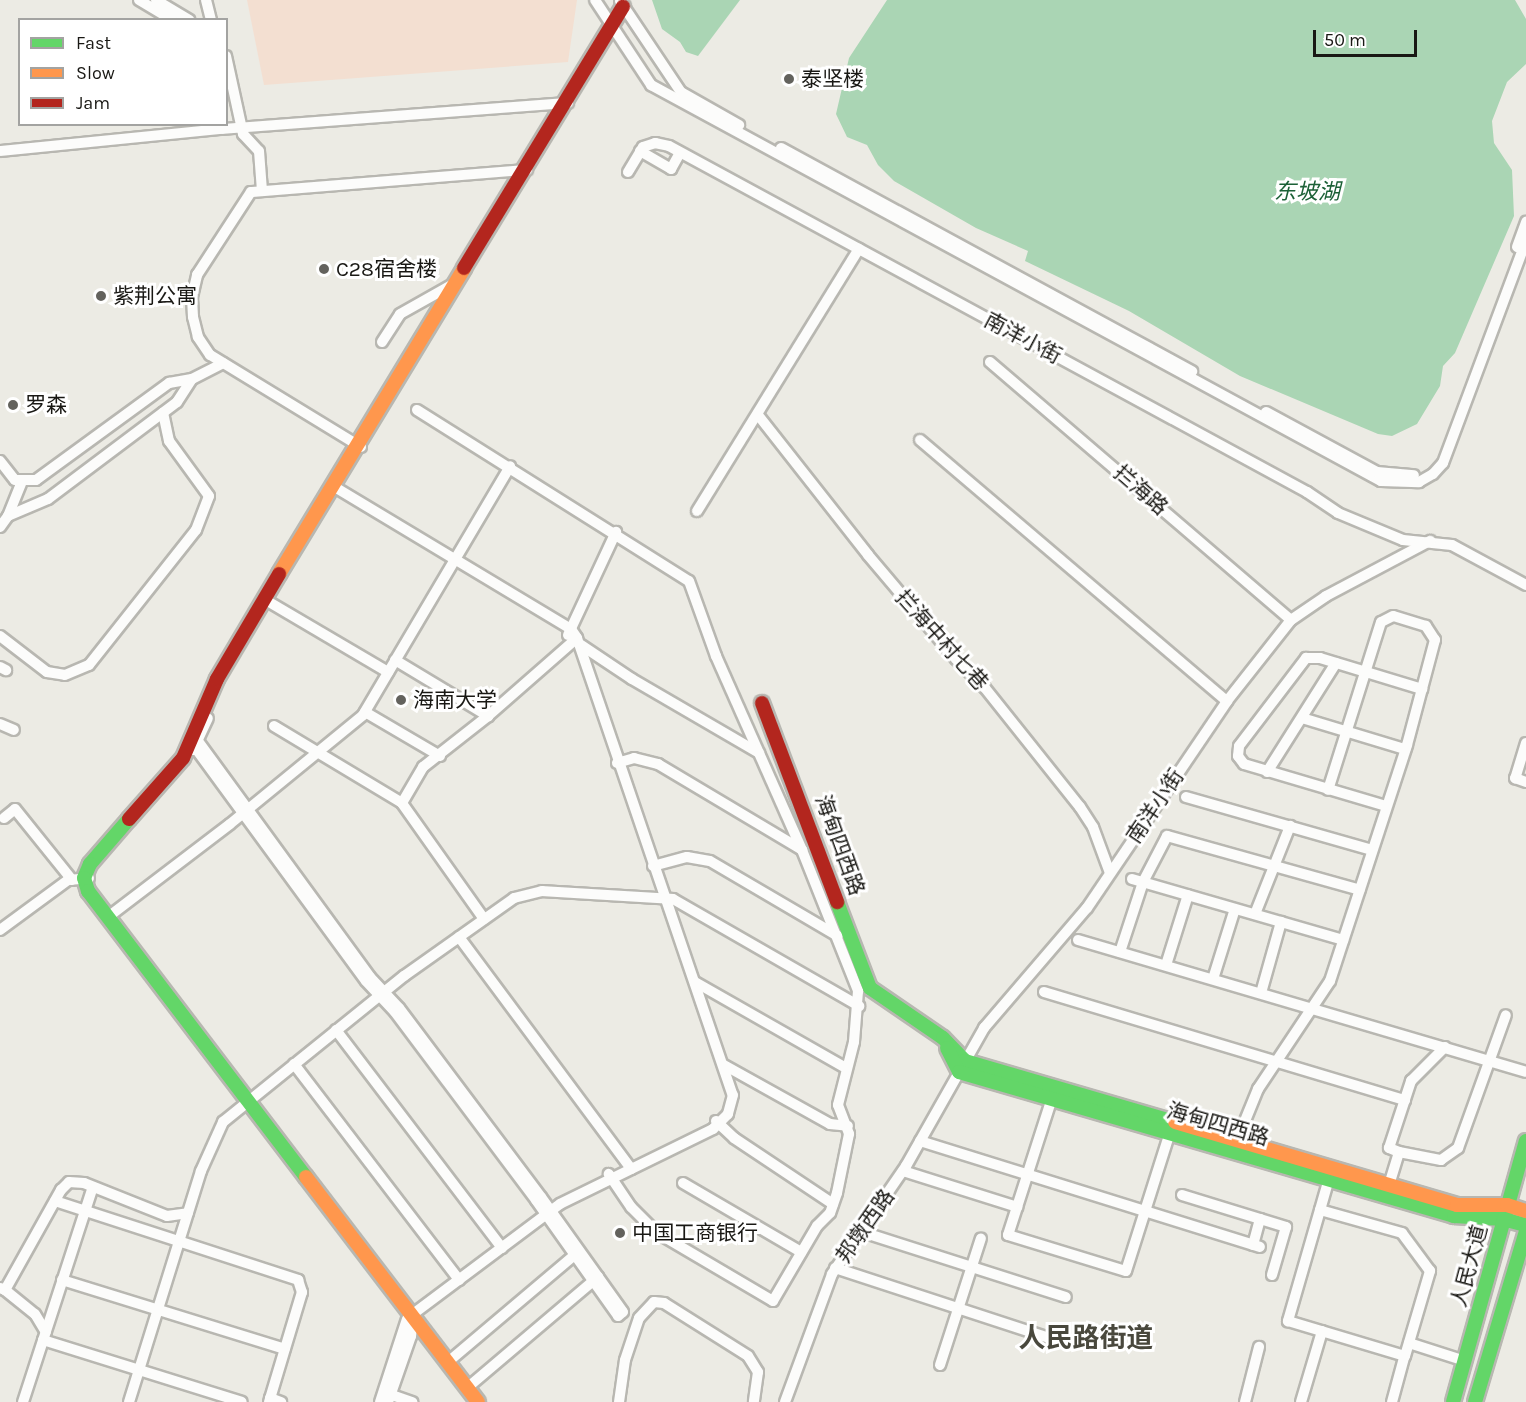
<!DOCTYPE html>
<html>
<head>
<meta charset="utf-8">
<style>
	body { margin:0 }
	#map { position:relative; width:1526px; height:1402px; overflow:hidden; background:#ecebe4; font-family:Karla,"Noto Sans SC",sans-serif }
	div>[style] { position:absolute }
	[style*='--x'] { left:calc(var(--x)*1px); top:calc(var(--y)*1px); width:calc(var(--w)*1px); rotate:calc(var(--a)*1deg) }
	.green>* { inset:0; background:#f3dfd1 }
	.water>* { inset:0; background:#aad5b4 }
	.roads { filter:drop-shadow(2px 0 #b8b7b1) drop-shadow(-2px 0 #b8b7b1) drop-shadow(0 2px #b8b7b1) drop-shadow(0 -2px #b8b7b1) }
	.street>* { height:10px; margin:-5px; padding:0 5px; transform-origin:5px; border-radius:5px; background:#fcfcfb }
	.fast>* { height:14px; margin:-7px; padding:0 7px; transform-origin:7px; border-radius:7px; background:#63d668 }
	.slow>* { height:14px; margin:-7px; padding:0 7px; transform-origin:7px; border-radius:7px; background:#ff974d }
	.jam>* { height:14px; margin:-7px; padding:0 7px; transform-origin:7px; border-radius:7px; background:#b3261e }
	.dots>* { width:16px; height:16px; translate:-50% -50%; box-sizing:border-box; border:3px solid #fff; border-radius:50% }
	span { translate:-50% -50%; white-space:nowrap; text-align:center; line-height:1.15; -webkit-text-stroke:6px #fff; paint-order:stroke }
	.poi-label { font-size:21px; color:#191814 }
	.left { translate:0 -50%; text-align:left }
	.street-label { font-size:21px; color:#191814 }
	.water-label { font-size:22px; color:#1c6137; font-style:italic }
	.district-label { font-size:27px; color:#49483d; font-weight:700 }
	.legend { position:absolute; left:18px; top:18px; width:210px; height:108px; box-sizing:border-box; background:#fff; border:2px solid #a3a3a1; margin:0; padding:8px 10px; list-style:none; font-size:18px; color:#191814 }
	.legend li { display:flex; align-items:center; gap:12px; height:30px }
	.legend b { width:30px; border:2px solid #a3a3a1 }
	.scale { position:absolute; left:1313px; top:30px; width:104px; height:27px; box-sizing:border-box; border:3px solid #191814; border-top:0; padding-left:8px; font-size:18px; line-height:21px; white-space:nowrap; color:#191814; -webkit-text-stroke:4px #fff; paint-order:stroke }
</style>
</head>
<body>
<div id="map">
	<div class="green">
		<div style="clip-path:polygon(247px 0,577px 0,568px 62px,264px 85px)"></div>
	</div>
	<div class="water">
		<div style="clip-path:polygon(652px 0,740px 0,698px 56px,686px 52px,680px 42px,662px 29px)"></div>
		<div style="clip-path:polygon(887px 0,1515px 0,1526px 19px,1526px 64px,1507px 82px,1492px 121px,1494px 143px,1512px 170px,1514px 216px,1455px 353px,1443px 366px,1440px 386px,1417px 424px,1392px 436px,1378px 434px,1240px 376px,1129px 311px,1025px 261px,1028px 251px,976px 228px,894px 181px,878px 165px,867px 145px,847px 137px,836px 114px,849px 58px)"></div>
	</div>
	<div class="roads">
		<div class="street">
			<div style="--x:139;--y:0;--w:39;--a:31"></div>
			<div style="--x:156;--y:0;--w:39;--a:31"></div>
			<div style="--x:206;--y:0;--w:21;--a:76"></div>
			<div style="--x:595;--y:0;--w:102;--a:56.6"></div>
			<div style="--x:651;--y:85;--w:830;--a:28.48"></div>
			<div style="--x:1381;--y:481;--w:38;--a:2"></div>
			<div style="--x:1419;--y:482;--w:16;--a:-30"></div>
			<div style="--x:1433;--y:474;--w:15;--a:-48"></div>
			<div style="--x:1443;--y:463;--w:237;--a:-69.5"></div>
			<div style="--x:620;--y:1;--w:110;--a:56.2"></div>
			<div style="--x:681;--y:92;--w:67;--a:29.6"></div>
			<div style="--x:226;--y:56;--w:80;--a:77.7"></div>
			<div style="--x:243;--y:134;--w:23;--a:47"></div>
			<div style="--x:259;--y:151;--w:40;--a:85.7"></div>
			<div style="--x:781;--y:148;--w:468;--a:28.5"></div>
			<div style="--x:0;--y:151;--w:223;--a:-5.7"></div>
			<div style="--x:222;--y:129;--w:347;--a:-4.3"></div>
			<div style="--x:640;--y:151;--w:36;--a:30"></div>
			<div style="--x:671;--y:169;--w:18;--a:-61"></div>
			<div style="--x:628;--y:172;--w:29;--a:-59"></div>
			<div style="--x:643;--y:147;--w:13;--a:-18"></div>
			<div style="--x:655;--y:143;--w:14;--a:12"></div>
			<div style="--x:669;--y:146;--w:726;--a:28.47"></div>
			<div style="--x:1307;--y:492;--w:37;--a:34"></div>
			<div style="--x:1338;--y:513;--w:70;--a:22.6"></div>
			<div style="--x:1403;--y:540;--w:49;--a:5.8"></div>
			<div style="--x:1452;--y:545;--w:84;--a:28.4"></div>
			<div style="--x:1517;--y:247;--w:27;--a:-70"></div>
			<div style="--x:382;--y:342;--w:33;--a:-57"></div>
			<div style="--x:400;--y:314;--w:63;--a:-29.4"></div>
			<div style="--x:990;--y:362;--w:396;--a:40.6"></div>
			<div style="--x:417;--y:410;--w:321;--a:32.2"></div>
			<div style="--x:689;--y:581;--w:80;--a:70.2"></div>
			<div style="--x:716;--y:656;--w:212;--a:66.1"></div>
			<div style="--x:802;--y:850;--w:152;--a:68.3"></div>
			<div style="--x:858;--y:991;--w:51;--a:94.5"></div>
			<div style="--x:854;--y:1042;--w:65;--a:104.3"></div>
			<div style="--x:838;--y:1105;--w:31;--a:69"></div>
			<div style="--x:849;--y:1134;--w:60;--a:101.5"></div>
			<div style="--x:837;--y:1193;--w:21;--a:109"></div>
			<div style="--x:830;--y:1213;--w:18;--a:135"></div>
			<div style="--x:817;--y:1226;--w:87;--a:120.4"></div>
			<div style="--x:773;--y:1301;--w:136;--a:-149.5"></div>
			<div style="--x:656;--y:1232;--w:35;--a:-135"></div>
			<div style="--x:631;--y:1207;--w:40;--a:-124"></div>
			<div style="--x:1266;--y:412;--w:126;--a:28.4"></div>
			<div style="--x:1377;--y:472;--w:37;--a:5"></div>
			<div style="--x:758;--y:415;--w:178;--a:51.8"></div>
			<div style="--x:868;--y:555;--w:136;--a:49.8"></div>
			<div style="--x:956;--y:659;--w:41;--a:45"></div>
			<div style="--x:985;--y:688;--w:152;--a:51.4"></div>
			<div style="--x:1080;--y:807;--w:24;--a:57"></div>
			<div style="--x:1093;--y:827;--w:49;--a:69.7"></div>
			<div style="--x:920;--y:440;--w:403;--a:40.4"></div>
			<div style="--x:361;--y:447;--w:177;--a:-148.6"></div>
			<div style="--x:210;--y:355;--w:22;--a:-124"></div>
			<div style="--x:198;--y:337;--w:21;--a:-104"></div>
			<div style="--x:193;--y:317;--w:20;--a:-93"></div>
			<div style="--x:192;--y:297;--w:23;--a:-77"></div>
			<div style="--x:197;--y:275;--w:99;--a:-57"></div>
			<div style="--x:251;--y:192;--w:277;--a:-4.6"></div>
			<div style="--x:0;--y:461;--w:24;--a:52"></div>
			<div style="--x:15;--y:480;--w:21;--a:0"></div>
			<div style="--x:36;--y:480;--w:165;--a:-36.1"></div>
			<div style="--x:169;--y:383;--w:23;--a:-10"></div>
			<div style="--x:192;--y:379;--w:35;--a:-27"></div>
			<div style="--x:333;--y:486;--w:278;--a:31"></div>
			<div style="--x:571;--y:629;--w:11;--a:56"></div>
			<div style="--x:577;--y:638;--w:483;--a:71.2"></div>
			<div style="--x:733;--y:1095;--w:20;--a:105"></div>
			<div style="--x:728;--y:1114;--w:21;--a:135"></div>
			<div style="--x:713;--y:1129;--w:170;--a:153.9"></div>
			<div style="--x:560;--y:1204;--w:184;--a:143.2"></div>
			<div style="--x:413;--y:1314;--w:22;--a:95"></div>
			<div style="--x:411;--y:1336;--w:70;--a:109.2"></div>
			<div style="--x:697;--y:511;--w:308;--a:-58.3"></div>
			<div style="--x:8;--y:516;--w:37;--a:-68"></div>
			<div style="--x:0;--y:527;--w:14;--a:-54"></div>
			<div style="--x:8;--y:516;--w:43;--a:-23"></div>
			<div style="--x:48;--y:499;--w:161;--a:-36.9"></div>
			<div style="--x:177;--y:402;--w:27;--a:-57"></div>
			<div style="--x:264;--y:599;--w:144;--a:30.5"></div>
			<div style="--x:568;--y:635;--w:114;--a:-65"></div>
			<div style="--x:0;--y:636;--w:59;--a:37.5"></div>
			<div style="--x:47;--y:672;--w:18;--a:9"></div>
			<div style="--x:65;--y:675;--w:26;--a:-23"></div>
			<div style="--x:89;--y:665;--w:172;--a:-51.6"></div>
			<div style="--x:196;--y:530;--w:36;--a:-69"></div>
			<div style="--x:209;--y:496;--w:68;--a:-126"></div>
			<div style="--x:169;--y:441;--w:29;--a:-102"></div>
			<div style="--x:581;--y:645;--w:61;--a:33.7"></div>
			<div style="--x:632;--y:679;--w:147;--a:30.2"></div>
			<div style="--x:395;--y:660;--w:109;--a:31.1"></div>
			<div style="--x:488;--y:716;--w:118;--a:-41.2"></div>
			<div style="--x:0;--y:667;--w:7;--a:27"></div>
			<div style="--x:365;--y:712;--w:87;--a:30.4"></div>
			<div style="--x:1302;--y:718;--w:108;--a:16.8"></div>
			<div style="--x:0;--y:724;--w:15;--a:23"></div>
			<div style="--x:274;--y:726;--w:149;--a:31"></div>
			<div style="--x:191;--y:742;--w:296;--a:53.8"></div>
			<div style="--x:366;--y:981;--w:42;--a:46.9"></div>
			<div style="--x:395;--y:1012;--w:235;--a:53.1"></div>
			<div style="--x:536;--y:1200;--w:142;--a:54.7"></div>
			<div style="--x:618;--y:1316;--w:6;--a:-39"></div>
			<div style="--x:623;--y:1312;--w:141;--a:-125.5"></div>
			<div style="--x:541;--y:1197;--w:236;--a:-126.9"></div>
			<div style="--x:399;--y:1008;--w:42;--a:-133.1"></div>
			<div style="--x:370;--y:977;--w:298;--a:-126.1"></div>
			<div style="--x:1526;--y:743;--w:37;--a:107"></div>
			<div style="--x:1515;--y:778;--w:12;--a:20"></div>
			<div style="--x:193;--y:750;--w:35;--a:-65"></div>
			<div style="--x:617;--y:763;--w:18;--a:-16"></div>
			<div style="--x:634;--y:758;--w:25;--a:14"></div>
			<div style="--x:658;--y:764;--w:168;--a:30.8"></div>
			<div style="--x:1267;--y:772;--w:129;--a:-57.7"></div>
			<div style="--x:1186;--y:797;--w:193;--a:15.9"></div>
			<div style="--x:1386;--y:806;--w:148;--a:-163.5"></div>
			<div style="--x:1244;--y:764;--w:10;--a:-127"></div>
			<div style="--x:1238;--y:756;--w:10;--a:-84"></div>
			<div style="--x:1239;--y:746;--w:111;--a:-52.7"></div>
			<div style="--x:1306;--y:658;--w:14;--a:0"></div>
			<div style="--x:1320;--y:658;--w:107;--a:16.9"></div>
			<div style="--x:4;--y:818;--w:14;--a:-39"></div>
			<div style="--x:15;--y:809;--w:91;--a:51.2"></div>
			<div style="--x:653;--y:866;--w:35;--a:-15"></div>
			<div style="--x:687;--y:857;--w:23;--a:10"></div>
			<div style="--x:710;--y:861;--w:148;--a:30.4"></div>
			<div style="--x:1132;--y:879;--w:220;--a:16.1"></div>
			<div style="--x:1255;--y:914;--w:95;--a:-68.3"></div>
			<div style="--x:108;--y:917;--w:153;--a:-37.3"></div>
			<div style="--x:230;--y:824;--w:172;--a:-39.3"></div>
			<div style="--x:363;--y:715;--w:289;--a:-59.4"></div>
			<div style="--x:484;--y:919;--w:142;--a:-125.3"></div>
			<div style="--x:402;--y:803;--w:42;--a:-59.7"></div>
			<div style="--x:423;--y:767;--w:83;--a:-38.1"></div>
			<div style="--x:0;--y:930;--w:84;--a:-36.3"></div>
			<div style="--x:68;--y:880;--w:21;--a:-5"></div>
			<div style="--x:459;--y:937;--w:289;--a:53.4"></div>
			<div style="--x:1078;--y:940;--w:467;--a:16.4"></div>
			<div style="--x:1120;--y:952;--w:74;--a:-71.8"></div>
			<div style="--x:1143;--y:882;--w:52;--a:-62.4"></div>
			<div style="--x:1167;--y:836;--w:200;--a:15.6"></div>
			<div style="--x:1166;--y:965;--w:73;--a:-72.6"></div>
			<div style="--x:1213;--y:979;--w:73;--a:-72.6"></div>
			<div style="--x:695;--y:982;--w:174;--a:29.7"></div>
			<div style="--x:1044;--y:992;--w:377;--a:16.7"></div>
			<div style="--x:1261;--y:993;--w:74;--a:-74.3"></div>
			<div style="--x:336;--y:1030;--w:274;--a:52.7"></div>
			<div style="--x:294;--y:1064;--w:272;--a:52.6"></div>
			<div style="--x:724;--y:1065;--w:121;--a:29.1"></div>
			<div style="--x:830;--y:1124;--w:18;--a:6"></div>
			<div style="--x:1052;--y:1098;--w:144;--a:107.8"></div>
			<div style="--x:1008;--y:1235;--w:123;--a:17"></div>
			<div style="--x:1126;--y:1271;--w:146;--a:-72.4"></div>
			<div style="--x:716;--y:1121;--w:25;--a:43"></div>
			<div style="--x:734;--y:1138;--w:119;--a:33.7"></div>
			<div style="--x:1238;--y:1138;--w:53;--a:-67.8"></div>
			<div style="--x:1258;--y:1089;--w:130;--a:-56.3"></div>
			<div style="--x:1330;--y:981;--w:248;--a:-71.9"></div>
			<div style="--x:1407;--y:745;--w:109;--a:-75.1"></div>
			<div style="--x:1435;--y:640;--w:17;--a:-123"></div>
			<div style="--x:1426;--y:626;--w:34;--a:-163"></div>
			<div style="--x:1393;--y:616;--w:13;--a:153"></div>
			<div style="--x:1381;--y:622;--w:176;--a:107.5"></div>
			<div style="--x:920;--y:1141;--w:356;--a:17.3"></div>
			<div style="--x:1399;--y:1152;--w:43;--a:10.8"></div>
			<div style="--x:1441;--y:1160;--w:21;--a:-35"></div>
			<div style="--x:1458;--y:1148;--w:141;--a:-70.2"></div>
			<div style="--x:903;--y:1171;--w:120;--a:17.5"></div>
			<div style="--x:683;--y:1183;--w:137;--a:30.3"></div>
			<div style="--x:1389;--y:1185;--w:34;--a:-73"></div>
			<div style="--x:1399;--y:1152;--w:11;--a:-158"></div>
			<div style="--x:1389;--y:1148;--w:71;--a:-71.8"></div>
			<div style="--x:1411;--y:1081;--w:48;--a:-45"></div>
			<div style="--x:1182;--y:1195;--w:109;--a:17.1"></div>
			<div style="--x:1286;--y:1227;--w:50;--a:106.3"></div>
			<div style="--x:55;--y:1201;--w:256;--a:18"></div>
			<div style="--x:298;--y:1280;--w:13;--a:72"></div>
			<div style="--x:302;--y:1292;--w:115;--a:106.7"></div>
			<div style="--x:1320;--y:1210;--w:116;--a:106.1"></div>
			<div style="--x:1288;--y:1321;--w:122;--a:16.7"></div>
			<div style="--x:1405;--y:1356;--w:89;--a:-73.6"></div>
			<div style="--x:1430;--y:1271;--w:47;--a:-126.4"></div>
			<div style="--x:1402;--y:1233;--w:85;--a:-164.3"></div>
			<div style="--x:1320;--y:1210;--w:32;--a:-74"></div>
			<div style="--x:859;--y:1231;--w:217;--a:17.7"></div>
			<div style="--x:1253;--y:1245;--w:27;--a:-75"></div>
			<div style="--x:835;--y:1268;--w:239;--a:18.1"></div>
			<div style="--x:62;--y:1280;--w:233;--a:17.2"></div>
			<div style="--x:0;--y:1288;--w:5;--a:22"></div>
			<div style="--x:5;--y:1290;--w:115;--a:-60.8"></div>
			<div style="--x:61;--y:1190;--w:11;--a:-45"></div>
			<div style="--x:69;--y:1182;--w:15;--a:4"></div>
			<div style="--x:84;--y:1183;--w:89;--a:21.7"></div>
			<div style="--x:167;--y:1216;--w:21;--a:-8"></div>
			<div style="--x:5;--y:1290;--w:38;--a:39"></div>
			<div style="--x:35;--y:1314;--w:21;--a:59"></div>
			<div style="--x:43;--y:1340;--w:208;--a:17.3"></div>
			<div style="--x:1409;--y:1343;--w:59;--a:17.8"></div>
			<div style="--x:448;--y:1362;--w:170;--a:-40.2"></div>
			<div style="--x:940;--y:1365;--w:133;--a:-72.1"></div>
			<div style="--x:467;--y:1388;--w:172;--a:-40.3"></div>
			<div style="--x:386;--y:1393;--w:28;--a:19"></div>
			<div style="--x:270;--y:1398;--w:12;--a:20"></div>
			<div style="--x:23;--y:1402;--w:226;--a:-72"></div>
			<div style="--x:129;--y:1402;--w:242;--a:-72.7"></div>
			<div style="--x:201;--y:1171;--w:54;--a:-65.8"></div>
			<div style="--x:223;--y:1122;--w:233;--a:-38.9"></div>
			<div style="--x:404;--y:976;--w:135;--a:-35.3"></div>
			<div style="--x:514;--y:898;--w:29;--a:-14"></div>
			<div style="--x:542;--y:891;--w:131;--a:3.5"></div>
			<div style="--x:673;--y:899;--w:215;--a:29.9"></div>
			<div style="--x:380;--y:1402;--w:87;--a:-72"></div>
			<div style="--x:619;--y:1402;--w:42;--a:-81.9"></div>
			<div style="--x:625;--y:1360;--w:44;--a:-71.6"></div>
			<div style="--x:639;--y:1318;--w:22;--a:-47"></div>
			<div style="--x:654;--y:1302;--w:10;--a:6"></div>
			<div style="--x:664;--y:1303;--w:99;--a:32.2"></div>
			<div style="--x:748;--y:1356;--w:19;--a:58"></div>
			<div style="--x:758;--y:1372;--w:30;--a:98"></div>
			<div style="--x:785;--y:1402;--w:136;--a:-69.8"></div>
			<div style="--x:832;--y:1274;--w:131;--a:-55.6"></div>
			<div style="--x:906;--y:1166;--w:159;--a:-60.5"></div>
			<div style="--x:984;--y:1028;--w:158;--a:-49.4"></div>
			<div style="--x:1087;--y:908;--w:250;--a:-55.9"></div>
			<div style="--x:1227;--y:701;--w:103;--a:-51.7"></div>
			<div style="--x:1291;--y:620;--w:42;--a:-34.4"></div>
			<div style="--x:1326;--y:596;--w:118;--a:-27.9"></div>
			<div style="--x:1245;--y:1402;--w:57;--a:-75.7"></div>
			<div style="--x:1301;--y:1402;--w:74;--a:-73.5"></div>
			<div style="--x:1392;--y:1402;--w:50;--a:-74.8"></div>
		</div>
		<div class="fast">
			<div style="--x:129;--y:819;--w:60;--a:130.9"></div>
			<div style="--x:90;--y:864;--w:15;--a:113"></div>
			<div style="--x:84;--y:878;--w:14;--a:73"></div>
			<div style="--x:88;--y:891;--w:360;--a:52.7"></div>
			<div style="--x:837;--y:902;--w:92;--a:69"></div>
			<div style="--x:870;--y:988;--w:88;--a:34.4"></div>
			<div style="--x:943;--y:1038;--w:32;--a:46"></div>
			<div style="--x:965;--y:1061;--w:219;--a:16.2"></div>
			<div style="--x:947;--y:1048;--w:27;--a:63"></div>
			<div style="--x:959;--y:1072;--w:516;--a:16.22"></div>
			<div style="--x:1454;--y:1216;--w:49;--a:3.5"></div>
			<div style="--x:1503;--y:1219;--w:24;--a:15"></div>
			<div style="--x:1453;--y:1402;--w:271;--a:-74.4"></div>
			<div style="--x:1475;--y:1402;--w:178;--a:-73.4"></div>
		</div>
		<div class="slow">
			<div style="--x:279;--y:574;--w:358;--a:-58.8"></div>
			<div style="--x:1175;--y:1122;--w:294;--a:16.4"></div>
			<div style="--x:1457;--y:1205;--w:50;--a:0"></div>
			<div style="--x:1507;--y:1205;--w:20;--a:18"></div>
			<div style="--x:306;--y:1177;--w:283;--a:52.6"></div>
		</div>
		<div class="jam">
			<div style="--x:464;--y:268;--w:306;--a:-58.7"></div>
			<div style="--x:762;--y:703;--w:213;--a:69.3"></div>
			<div style="--x:129;--y:819;--w:81;--a:-48.5"></div>
			<div style="--x:183;--y:758;--w:86;--a:-66.7"></div>
			<div style="--x:217;--y:679;--w:122;--a:-59.4"></div>
		</div>
	</div>
	<div class="dots">
		<div style="left:789px;top:79px;background:#63625d"></div>
		<div style="left:324px;top:269px;background:#63625d"></div>
		<div style="left:101px;top:296px;background:#63625d"></div>
		<div style="left:13px;top:405px;background:#63625d"></div>
		<div style="left:401px;top:700px;background:#63625d"></div>
		<div style="left:620px;top:1233px;background:#63625d"></div>
	</div>
	<div class="poi-label">
		<span class="left" style="left:801px;top:79px">泰坚楼</span>
		<span class="left" style="left:336px;top:269px">C28宿舍楼</span>
		<span class="left" style="left:113px;top:296px">紫荆公寓</span>
		<span class="left" style="left:25px;top:405px">罗森</span>
		<span class="left" style="left:413px;top:700px">海南大学</span>
		<span class="left" style="left:632px;top:1233px">中国工商银行</span>
	</div>
	<div class="street-label">
		<span style="left:1023px;top:338px;rotate:28deg">南洋小街</span>
		<span style="left:1141px;top:490px;rotate:41deg">拦海路</span>
		<span style="left:942px;top:640px;rotate:48deg">拦海中村七巷</span>
		<span style="left:1155px;top:806px;rotate:-56deg">南洋小街</span>
		<span style="left:840px;top:845px;rotate:70deg">海甸四西路</span>
		<span style="left:1218px;top:1124px;rotate:16deg">海甸四西路</span>
		<span style="left:865px;top:1226px;rotate:-55deg">邦墩西路</span>
		<span style="left:1469px;top:1266px;rotate:-75deg">人民大道</span>
	</div>
	<div class="water-label">
		<span style="left:1307px;top:193px">东坡湖</span>
	</div>
	<div class="district-label">
		<span style="left:1086px;top:1339px">人民路街道</span>
	</div>
	<ul class="legend">
	<li><b style="height:8px;background:#63d668"></b>Fast</li>
	<li><b style="height:8px;background:#ff974d"></b>Slow</li>
	<li><b style="height:8px;background:#b3261e"></b>Jam</li>
	</ul>
	<div class="scale">50 m</div>
</div>
</body>
</html>
